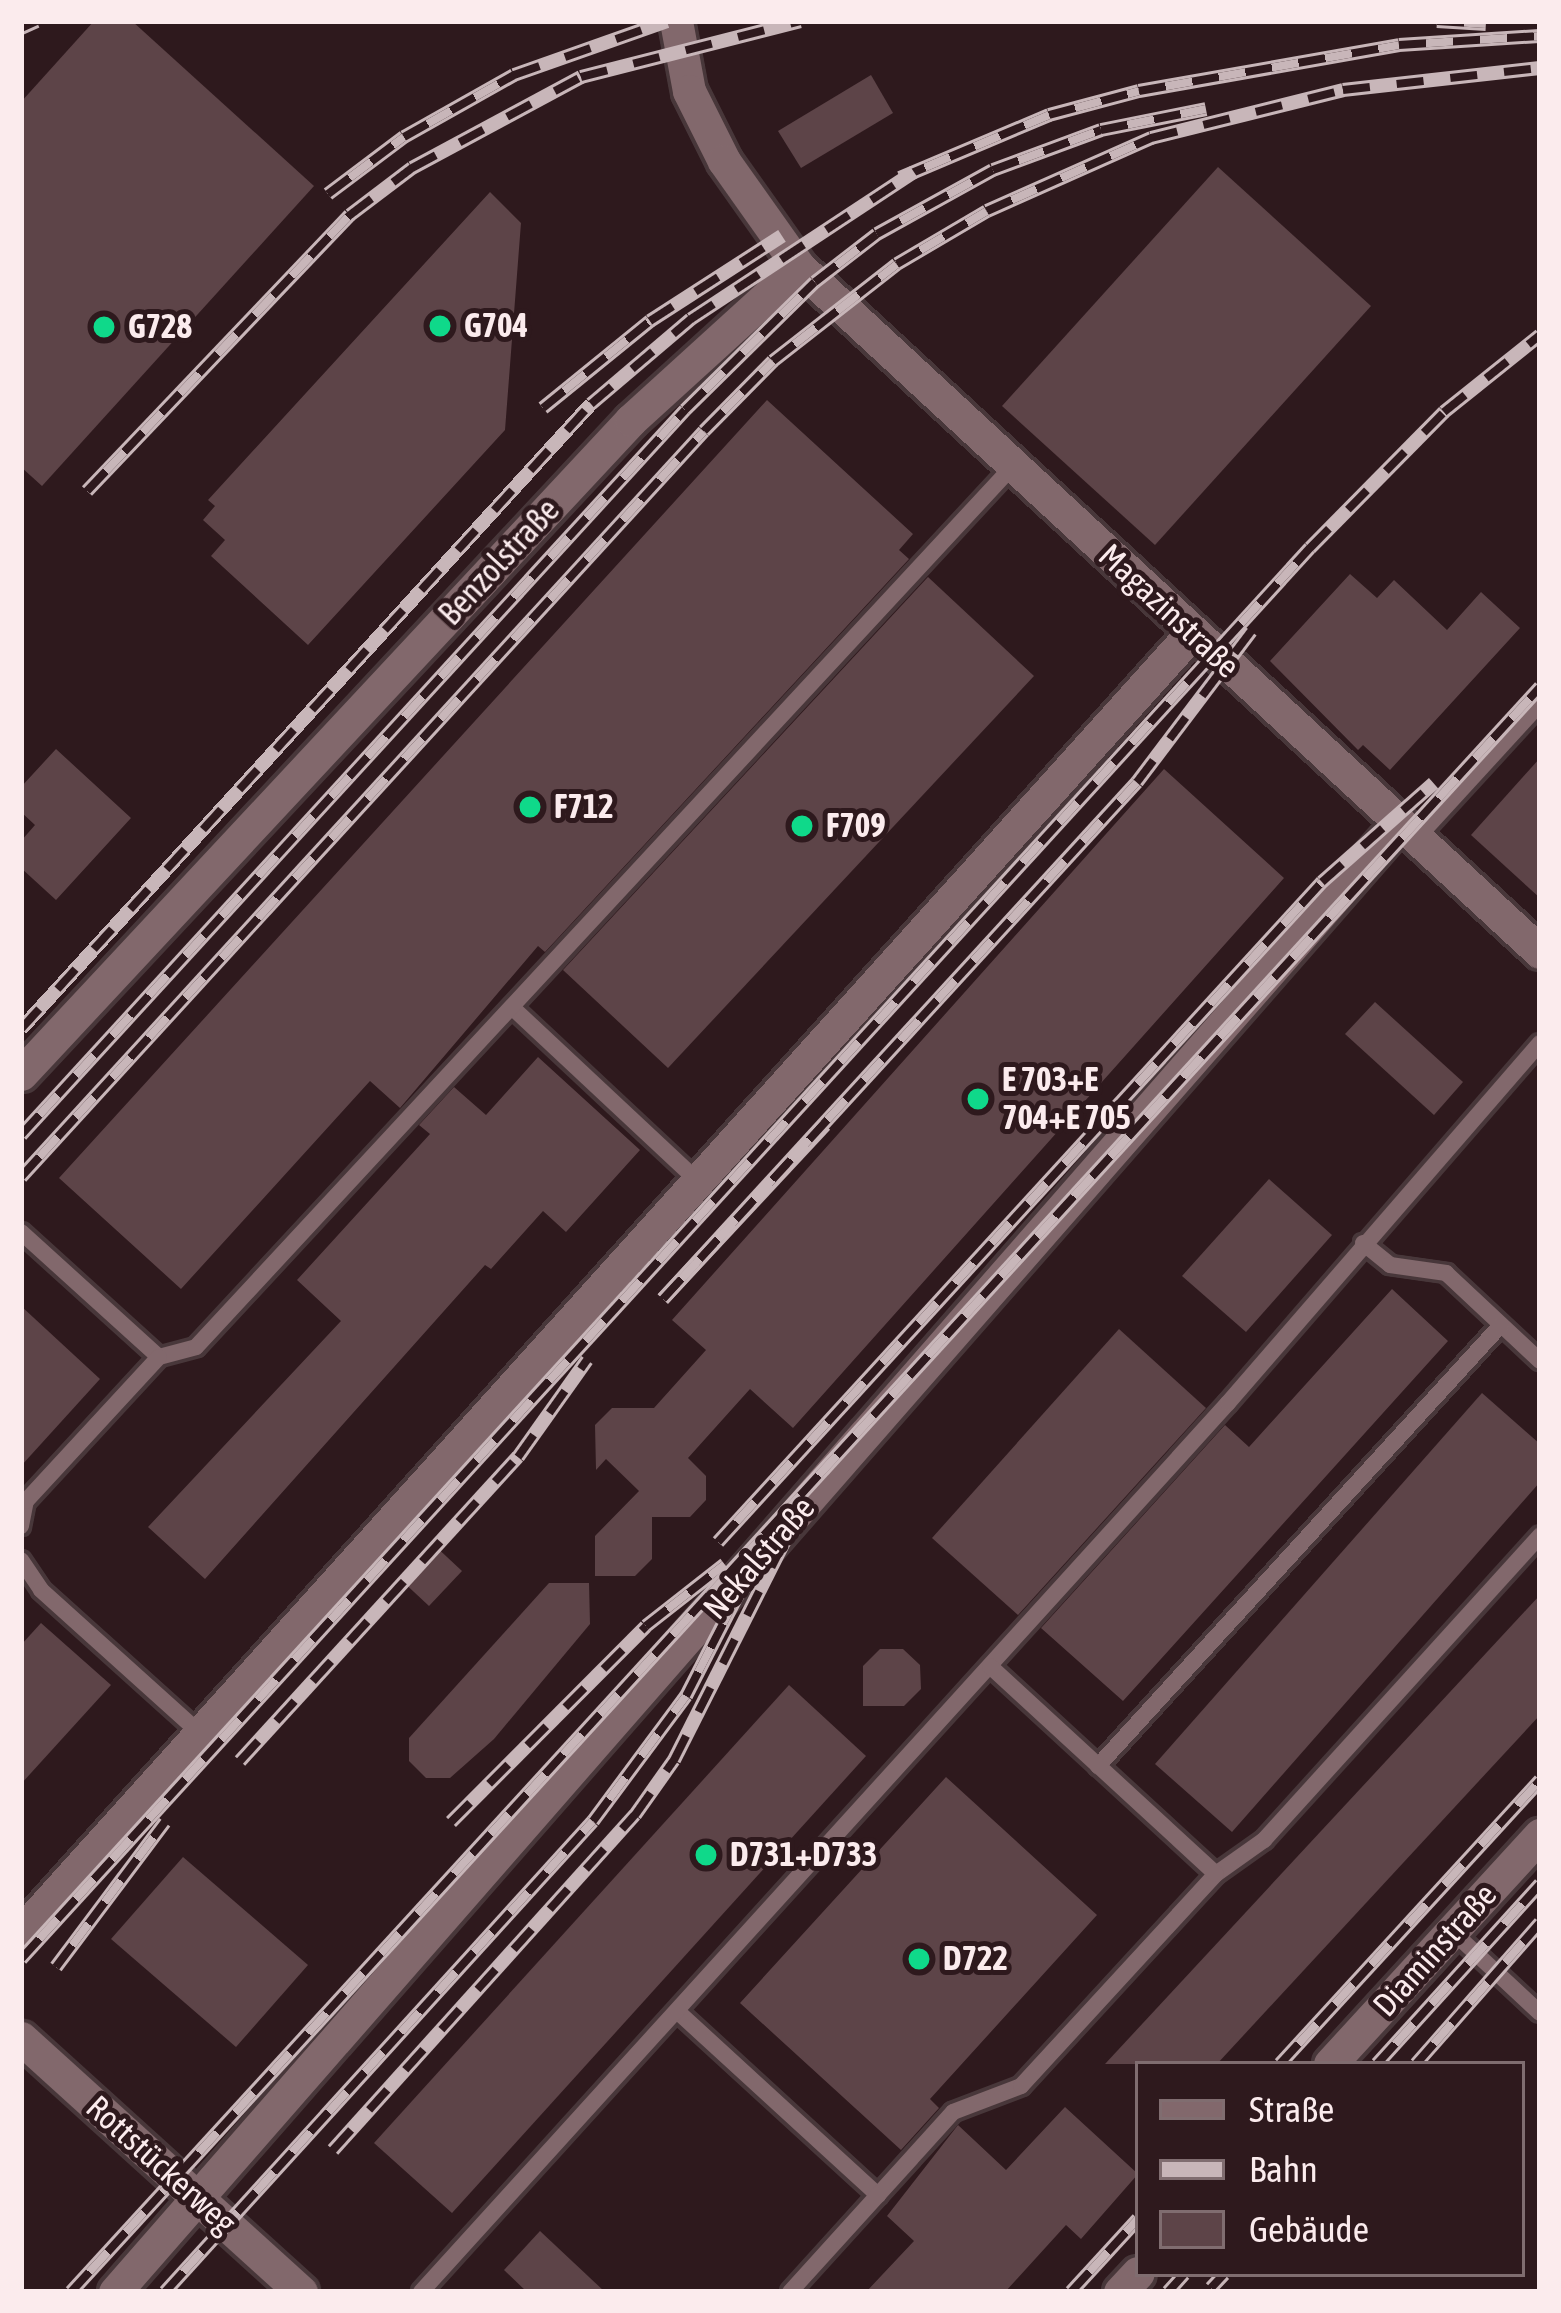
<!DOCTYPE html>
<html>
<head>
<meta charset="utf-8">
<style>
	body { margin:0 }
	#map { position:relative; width:1561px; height:2313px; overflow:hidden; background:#2e191d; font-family:"Asap Condensed",sans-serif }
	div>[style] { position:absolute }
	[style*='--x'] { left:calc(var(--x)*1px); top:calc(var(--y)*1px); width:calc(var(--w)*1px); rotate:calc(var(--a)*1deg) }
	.building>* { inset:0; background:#5d4448 }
	.roads { filter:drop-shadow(3px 0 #48373a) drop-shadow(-3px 0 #48373a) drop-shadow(0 3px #48373a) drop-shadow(0 -3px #48373a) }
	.lane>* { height:16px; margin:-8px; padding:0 8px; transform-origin:8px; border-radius:8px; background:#82686c }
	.street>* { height:33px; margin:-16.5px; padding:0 16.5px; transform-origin:16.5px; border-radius:16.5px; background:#82686c }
	.rail>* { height:14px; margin-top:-7px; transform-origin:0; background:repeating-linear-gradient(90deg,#2e191d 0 27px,#c8b6b9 0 54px); box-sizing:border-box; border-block:3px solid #c8b6b9 }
	.dots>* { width:33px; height:33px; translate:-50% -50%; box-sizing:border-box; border:6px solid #2e191d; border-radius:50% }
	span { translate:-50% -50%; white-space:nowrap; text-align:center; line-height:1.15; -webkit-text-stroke:10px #2e191d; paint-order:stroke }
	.poi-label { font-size:33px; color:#fbebed; font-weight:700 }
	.left { translate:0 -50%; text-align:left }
	.street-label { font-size:33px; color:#fbebed }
	.frame { position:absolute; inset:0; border:24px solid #fbebed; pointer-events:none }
	.legend { position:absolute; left:1135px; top:2061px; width:390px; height:216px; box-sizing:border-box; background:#2e191d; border:3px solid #806d70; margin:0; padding:15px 21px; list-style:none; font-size:36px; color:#fbebed }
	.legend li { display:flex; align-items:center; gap:24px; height:60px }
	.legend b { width:60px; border:3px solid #806d70 }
</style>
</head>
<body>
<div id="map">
	<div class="building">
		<div style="clip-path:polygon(94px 21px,132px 21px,314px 186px,42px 486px,21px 467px,21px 102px)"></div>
		<div style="clip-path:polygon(871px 75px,893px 113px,801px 168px,778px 131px)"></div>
		<div style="clip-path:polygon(1218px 167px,1371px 306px,1155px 545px,1002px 406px)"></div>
		<div style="clip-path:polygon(490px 192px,521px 223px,505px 430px,308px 645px,211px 556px,225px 540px,203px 520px,215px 506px,208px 500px)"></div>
		<div style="clip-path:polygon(767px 400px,913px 534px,899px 550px,909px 559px,545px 952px,538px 946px,400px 1108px,370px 1081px,181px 1289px,59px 1178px)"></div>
		<div style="clip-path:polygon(1350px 574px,1377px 598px,1394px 580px,1447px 630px,1481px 592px,1520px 628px,1390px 770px,1363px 745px,1358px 750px,1270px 661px)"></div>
		<div style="clip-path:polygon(928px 577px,1034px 676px,668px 1068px,563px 970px)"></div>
		<div style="clip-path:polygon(56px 749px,131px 818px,56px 900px,21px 868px,21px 841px,35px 825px,21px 812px,21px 787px)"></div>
		<div style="clip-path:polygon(1540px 758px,1540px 898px,1471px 835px)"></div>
		<div style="clip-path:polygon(1164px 769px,1284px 878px,793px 1428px,750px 1389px,688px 1458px,706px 1476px,706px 1500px,690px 1517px,652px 1517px,652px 1559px,635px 1576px,595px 1576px,595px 1536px,639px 1491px,606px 1459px,596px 1470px,595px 1425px,612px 1408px,654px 1408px,706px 1350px,672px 1320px)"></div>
		<div style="clip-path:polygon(1375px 1002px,1463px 1082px,1434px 1115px,1345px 1034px)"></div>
		<div style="clip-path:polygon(538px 1057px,640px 1150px,566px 1232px,543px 1211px,491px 1269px,485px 1265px,205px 1579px,148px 1527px,341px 1321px,297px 1280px,430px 1134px,419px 1125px,454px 1087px,486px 1115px)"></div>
		<div style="clip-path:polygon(1269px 1179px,1332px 1235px,1246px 1332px,1182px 1276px)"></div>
		<div style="clip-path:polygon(1392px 1289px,1448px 1341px,1123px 1701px,1041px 1628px,1225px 1425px,1249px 1447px)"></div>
		<div style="clip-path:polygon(21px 1306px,100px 1379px,21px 1466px)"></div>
		<div style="clip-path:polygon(1119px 1329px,1206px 1408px,1018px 1615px,932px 1538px)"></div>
		<div style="clip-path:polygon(1482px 1393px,1540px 1444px,1540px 1482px,1232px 1832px,1155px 1764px)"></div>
		<div style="clip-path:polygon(432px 1543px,462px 1571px,429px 1606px,399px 1578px)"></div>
		<div style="clip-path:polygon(549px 1583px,589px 1583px,590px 1624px,494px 1739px,450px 1778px,426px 1778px,409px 1761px,409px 1738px)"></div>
		<div style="clip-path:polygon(1540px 1595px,1540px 1715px,1217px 2064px,1105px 2064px)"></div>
		<div style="clip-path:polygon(41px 1623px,111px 1685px,21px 1784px,21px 1645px)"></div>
		<div style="clip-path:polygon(880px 1649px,903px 1649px,920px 1665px,921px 1689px,904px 1706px,863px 1706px,863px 1666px)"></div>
		<div style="clip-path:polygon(789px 1685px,866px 1756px,452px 2213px,374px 2143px)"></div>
		<div style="clip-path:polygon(946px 1777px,1097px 1915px,930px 2099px,939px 2108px,901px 2150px,740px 2003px)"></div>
		<div style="clip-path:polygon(183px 1857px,308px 1965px,236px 2047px,111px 1939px)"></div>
		<div style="clip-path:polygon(1065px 2107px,1138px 2174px,1081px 2239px,1066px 2225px,1005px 2292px,866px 2292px,914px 2241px,887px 2216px,958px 2125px,1006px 2170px)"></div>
		<div style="clip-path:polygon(540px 2231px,605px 2292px,527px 2292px,504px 2270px)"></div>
	</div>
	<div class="roads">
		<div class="lane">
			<div style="--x:1417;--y:838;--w:182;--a:-47.5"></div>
			<div style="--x:514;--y:1009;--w:252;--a:43.1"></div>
			<div style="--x:21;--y:1232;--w:186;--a:42.2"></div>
			<div style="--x:159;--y:1357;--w:38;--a:-15"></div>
			<div style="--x:196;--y:1347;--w:1202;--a:-47.16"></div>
			<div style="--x:1363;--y:1243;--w:35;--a:39"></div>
			<div style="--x:1390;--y:1265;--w:57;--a:8.1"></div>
			<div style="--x:1446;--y:1273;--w:129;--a:43.1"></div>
			<div style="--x:21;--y:1526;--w:25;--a:-79"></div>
			<div style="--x:26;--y:1501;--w:196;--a:-47.3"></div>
			<div style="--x:21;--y:1560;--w:36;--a:56"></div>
			<div style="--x:41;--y:1590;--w:214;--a:42"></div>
			<div style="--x:1098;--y:1766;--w:597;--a:-47.58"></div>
			<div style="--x:1216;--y:1874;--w:59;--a:-35.3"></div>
			<div style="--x:1264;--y:1840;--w:411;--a:-47.8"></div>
			<div style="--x:1452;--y:1931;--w:120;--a:43"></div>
			<div style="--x:677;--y:2011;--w:273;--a:42.5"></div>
			<div style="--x:421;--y:2292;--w:1201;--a:-47.77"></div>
			<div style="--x:1228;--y:1403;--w:476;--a:-49.1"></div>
			<div style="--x:790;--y:2292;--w:243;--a:-47.8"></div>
			<div style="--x:953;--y:2112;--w:73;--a:-20.9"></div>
			<div style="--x:1021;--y:2086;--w:288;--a:-47.4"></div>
			<div style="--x:1216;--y:1874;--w:307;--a:-137.4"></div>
		</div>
		<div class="street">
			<div style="--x:676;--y:21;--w:71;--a:79.5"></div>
			<div style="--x:689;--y:91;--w:78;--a:63.4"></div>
			<div style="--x:724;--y:161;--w:130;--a:54.7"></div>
			<div style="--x:799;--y:267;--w:1009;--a:42.75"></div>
			<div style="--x:21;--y:1074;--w:894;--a:-46.99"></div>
			<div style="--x:631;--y:420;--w:227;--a:-42.3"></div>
			<div style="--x:21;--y:1932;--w:1749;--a:-47.97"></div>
			<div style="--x:21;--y:2038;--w:378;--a:42.2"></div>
			<div style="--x:1330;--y:2064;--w:311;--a:-47.5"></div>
			<div style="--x:115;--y:2292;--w:1952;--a:-48.84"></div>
			<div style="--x:1120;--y:2292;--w:26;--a:-47"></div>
		</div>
	</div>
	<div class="rail">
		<div style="--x:1437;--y:21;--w:49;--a:3.5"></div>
		<div style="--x:21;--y:28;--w:17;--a:-24"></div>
		<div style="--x:900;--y:178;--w:162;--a:-22.9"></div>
		<div style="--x:1049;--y:115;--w:93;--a:-14.9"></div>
		<div style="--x:1139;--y:91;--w:264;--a:-10"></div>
		<div style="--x:1399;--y:45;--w:141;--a:-3.7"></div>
		<div style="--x:328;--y:194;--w:95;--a:-36.9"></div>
		<div style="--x:404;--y:137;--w:126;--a:-29.4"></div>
		<div style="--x:514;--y:75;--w:162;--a:-19.4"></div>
		<div style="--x:543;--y:408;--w:138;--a:-39.1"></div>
		<div style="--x:650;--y:321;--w:157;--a:-32.8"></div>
		<div style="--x:87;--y:491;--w:381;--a:-46.4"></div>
		<div style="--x:350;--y:215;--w:78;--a:-37.2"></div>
		<div style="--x:412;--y:168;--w:192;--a:-28.3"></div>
		<div style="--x:581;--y:77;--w:226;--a:-14.3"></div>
		<div style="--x:21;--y:1029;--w:846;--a:-47.64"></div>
		<div style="--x:591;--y:404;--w:131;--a:-40.4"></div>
		<div style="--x:691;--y:319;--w:267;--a:-33.4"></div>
		<div style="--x:825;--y:1125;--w:238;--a:133"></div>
		<div style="--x:663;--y:1299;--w:701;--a:-47.48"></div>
		<div style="--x:1137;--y:782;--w:189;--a:-52.9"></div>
		<div style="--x:21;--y:1135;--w:983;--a:-47.51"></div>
		<div style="--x:685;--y:410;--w:182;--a:-44.6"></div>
		<div style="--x:815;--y:282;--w:78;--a:-37.7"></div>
		<div style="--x:877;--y:234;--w:132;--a:-28.9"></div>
		<div style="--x:993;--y:170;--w:115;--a:-20.3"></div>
		<div style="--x:1101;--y:130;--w:107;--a:-11.3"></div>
		<div style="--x:21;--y:1177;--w:1011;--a:-47.52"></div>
		<div style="--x:704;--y:431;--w:98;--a:-45.4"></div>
		<div style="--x:773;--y:361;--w:157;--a:-38"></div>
		<div style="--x:897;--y:264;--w:104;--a:-30.5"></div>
		<div style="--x:987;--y:211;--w:180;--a:-24"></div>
		<div style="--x:1151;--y:138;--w:198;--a:-14"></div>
		<div style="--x:1343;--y:90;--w:198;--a:-6.4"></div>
		<div style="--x:718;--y:1542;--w:895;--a:-47.54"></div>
		<div style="--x:1322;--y:882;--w:149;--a:-41.5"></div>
		<div style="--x:240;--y:1761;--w:412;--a:-47.6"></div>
		<div style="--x:518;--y:1457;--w:119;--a:-54.6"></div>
		<div style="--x:451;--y:1822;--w:276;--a:-45.1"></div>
		<div style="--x:646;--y:1626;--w:100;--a:-38.1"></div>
		<div style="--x:21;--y:1959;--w:1911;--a:-47.59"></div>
		<div style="--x:1310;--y:548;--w:191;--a:-45.4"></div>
		<div style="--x:1444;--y:412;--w:123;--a:-38.7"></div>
		<div style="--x:56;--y:1967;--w:181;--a:-53.1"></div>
		<div style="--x:1280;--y:2064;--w:385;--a:-47.5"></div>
		<div style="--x:1377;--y:2064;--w:243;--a:-47.8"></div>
		<div style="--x:1416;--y:2064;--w:188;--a:-48.7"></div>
		<div style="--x:333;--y:2150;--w:451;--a:-48"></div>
		<div style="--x:635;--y:1815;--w:67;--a:-54.7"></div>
		<div style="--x:674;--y:1760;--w:273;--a:-63.2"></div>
		<div style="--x:1211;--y:2288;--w:19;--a:-47"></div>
		<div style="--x:71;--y:2292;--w:2176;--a:-47.53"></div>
		<div style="--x:165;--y:2292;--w:636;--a:-47.74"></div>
		<div style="--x:593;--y:1821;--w:156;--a:-53.4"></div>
		<div style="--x:686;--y:1696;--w:156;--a:-62.9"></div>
		<div style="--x:1071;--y:2292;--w:99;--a:-47.5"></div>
		<div style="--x:1168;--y:2292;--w:24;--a:-48"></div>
	</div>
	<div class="dots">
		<div style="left:440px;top:326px;background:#0fd98a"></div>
		<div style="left:104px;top:327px;background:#0fd98a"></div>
		<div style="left:530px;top:807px;background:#0fd98a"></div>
		<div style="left:802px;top:826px;background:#0fd98a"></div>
		<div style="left:978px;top:1099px;background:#0fd98a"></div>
		<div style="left:706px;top:1855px;background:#0fd98a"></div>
		<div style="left:919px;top:1959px;background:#0fd98a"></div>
	</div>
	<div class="poi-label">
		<span class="left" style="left:464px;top:326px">G704</span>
		<span class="left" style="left:128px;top:327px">G728</span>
		<span class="left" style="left:554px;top:807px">F712</span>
		<span class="left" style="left:826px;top:826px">F709</span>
		<span class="left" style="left:1002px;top:1099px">E 703+E<br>704+E 705</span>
		<span class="left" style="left:730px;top:1855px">D731+D733</span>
		<span class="left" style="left:943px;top:1959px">D722</span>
	</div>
	<div class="street-label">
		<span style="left:499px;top:562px;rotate:-47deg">Benzolstraße</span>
		<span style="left:1169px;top:611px;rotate:43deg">Magazinstraße</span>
		<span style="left:759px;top:1558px;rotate:-49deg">Nekalstraße</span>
		<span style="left:1435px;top:1950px;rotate:-48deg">Diaminstraße</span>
		<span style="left:161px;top:2165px;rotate:42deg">Rottstückerweg</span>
	</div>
	<div class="frame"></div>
	<ul class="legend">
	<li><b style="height:15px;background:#82686c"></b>Straße</li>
	<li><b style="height:15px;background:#c8b6b9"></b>Bahn</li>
	<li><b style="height:33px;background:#5d4448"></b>Gebäude</li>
	</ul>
</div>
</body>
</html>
